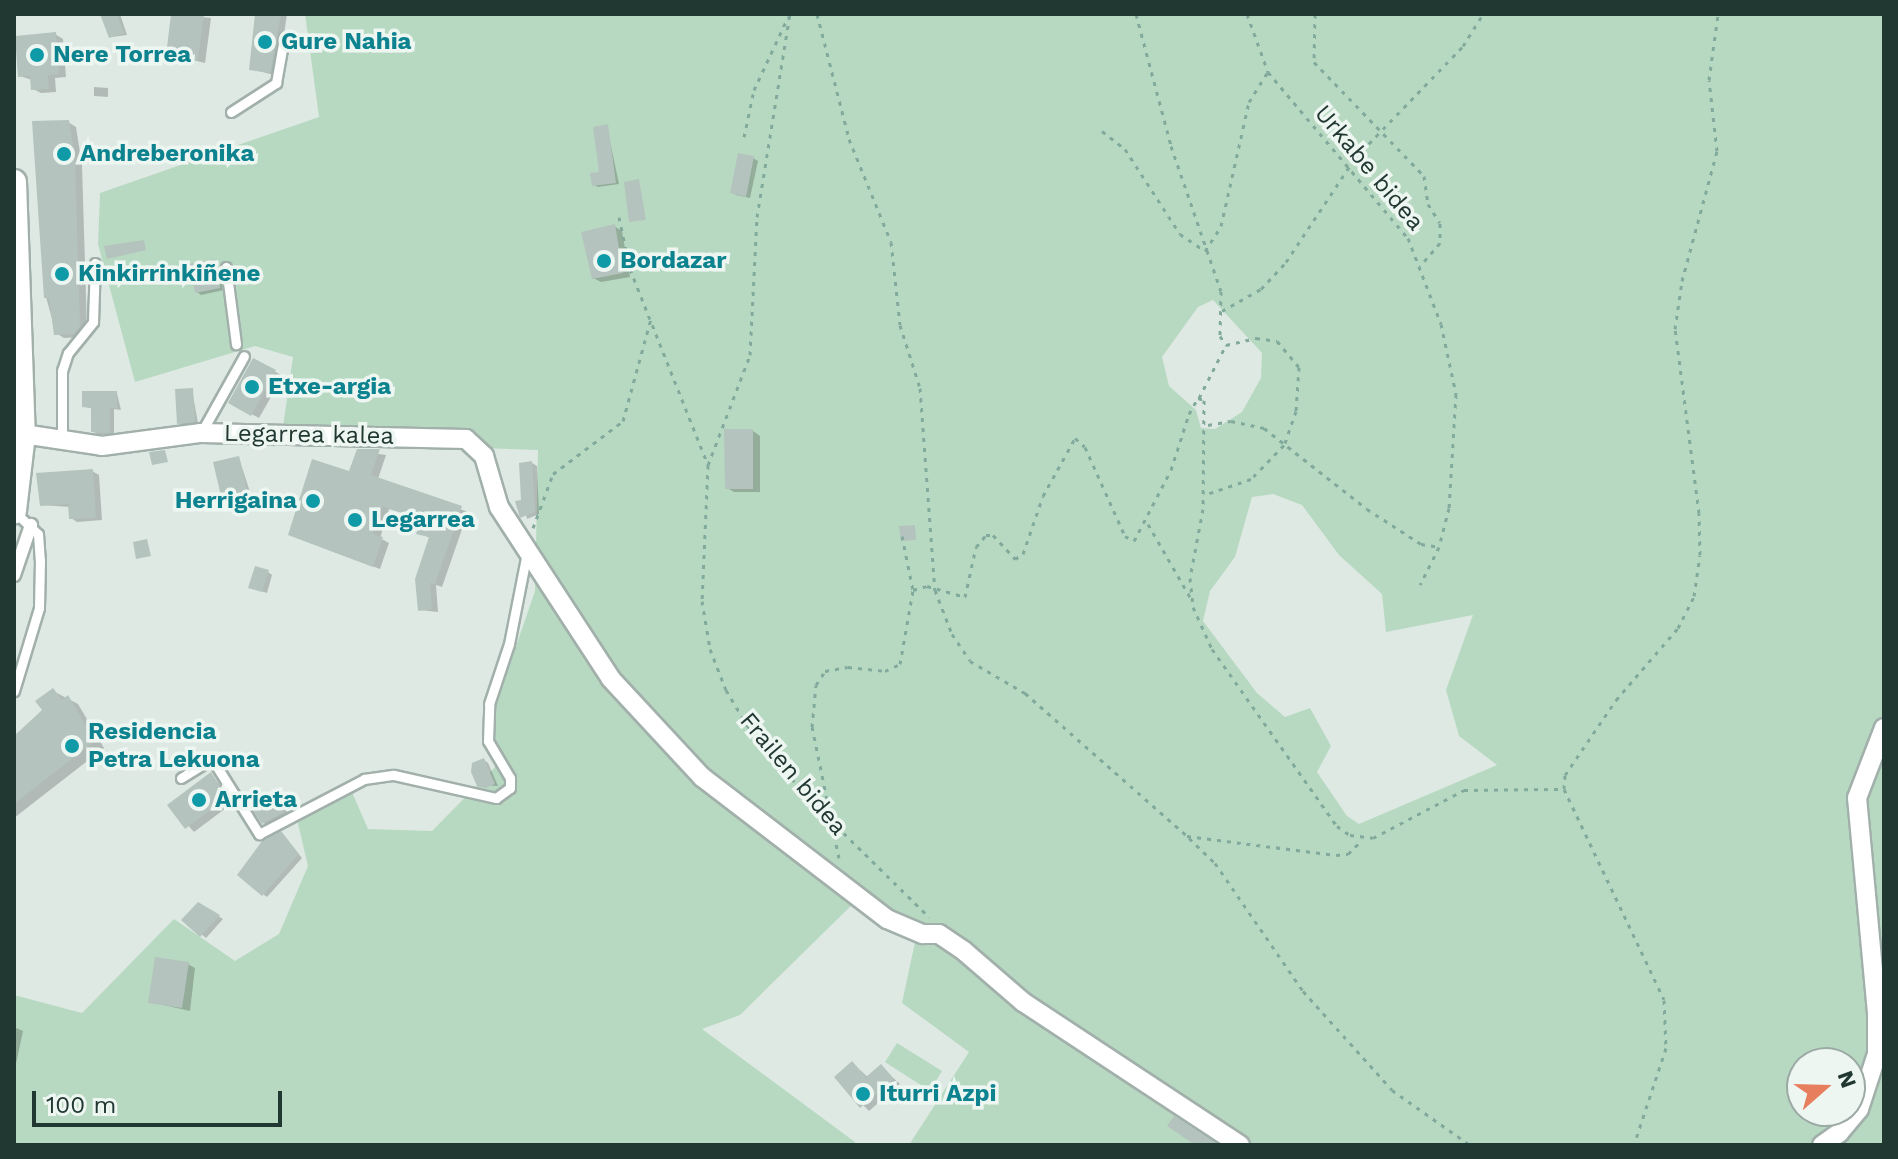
<!DOCTYPE html>
<html>
<head>
<meta charset="utf-8">
<style>
	body { margin:0 }
	#map { position:relative; width:1898px; height:1159px; overflow:hidden; background:#dee9e4; font-family:"Work Sans",sans-serif }
	div>[style] { position:absolute }
	[style*='--x'] { left:calc(var(--x)*1px); top:calc(var(--y)*1px); width:calc(var(--w)*1px); rotate:calc(var(--a)*1deg) }
	.green>* { inset:0; background:#b8d9c1 }
	.shadow>* { inset:0; background:#0003 }
	.building>* { inset:0; background:#b4c3bd }
	.path>* { height:3px; margin-top:-1.5px; transform-origin:0; background:repeating-linear-gradient(90deg,#81aa9d 0 4px,transparent 0 10px) }
	.roads { filter:drop-shadow(2px 0 #a2b0ab) drop-shadow(-2px 0 #a2b0ab) drop-shadow(0 2px #a2b0ab) drop-shadow(0 -2px #a2b0ab) }
	.service>* { height:9px; margin:-4.5px; padding:0 4.5px; transform-origin:4.5px; border-radius:4.5px; background:#fff }
	.pedestrian>* { height:12px; margin:-6px; padding:0 6px; transform-origin:6px; border-radius:6px; background:#fff }
	.minor>* { height:18px; margin:-9px; padding:0 9px; transform-origin:9px; border-radius:9px; background:#fff }
	.secondary>* { height:24px; margin:-12px; padding:0 12px; transform-origin:12px; border-radius:12px; background:#fff }
	.dots>* { width:22px; height:22px; translate:-50% -50%; box-sizing:border-box; border:4px solid #eef6f2; border-radius:50% }
	span { translate:-50% -50%; white-space:nowrap; text-align:center; line-height:1.15; -webkit-text-stroke:7px #eef6f2; paint-order:stroke }
	.culture-label { font-size:24px; color:#0d838f; font-weight:700 }
	.left { translate:0 -50%; text-align:left }
	.right { translate:-100% -50%; text-align:right }
	.street-label { font-size:24px; color:#213731 }
	.frame { position:absolute; inset:0; border:16px solid #213731; pointer-events:none }
	.north { position:absolute; left:1786px; top:1047px; width:80px; height:80px; box-sizing:border-box; background:#eef6f2; border:2px solid #9caaa5; border-radius:50%; rotate:70deg; font-size:22px; font-weight:700; line-height:32px; text-align:center; color:#213731 }
	.north::after { content:''; display:block; margin:auto; width:28px; height:36px; background:#e77f5e; clip-path:polygon(50% 0,100% 100%,50% 72%,0 100%) }
	.scale { position:absolute; left:32px; top:1091px; width:250px; height:36px; box-sizing:border-box; border:4px solid #213731; border-top:0; padding-left:10px; font-size:24px; line-height:28px; white-space:nowrap; color:#213731; -webkit-text-stroke:6px #eef6f2; paint-order:stroke }
</style>
</head>
<body>
<div id="map">
	<div class="green">
		<div style="clip-path:polygon(evenodd,305px 14px,1884px 14px,1884px 1145px,909px 1145px,969px 1052px,902px 1003px,918px 928px,863px 894px,740px 1015px,702px 1029px,855px 1142px,852px 1145px,14px 1145px,14px 995px,82px 1013px,174px 919px,235px 961px,279px 934px,308px 866px,296px 815px,348px 783px,368px 829px,432px 831px,502px 760px,489px 725px,535px 591px,538px 450px,281px 441px,293px 357px,255px 346px,135px 382px,98px 244px,100px 193px,319px 117px,305px 14px,1213px 300px,1262px 353px,1261px 378px,1242px 412px,1215px 429px,1201px 428px,1196px 410px,1169px 386px,1162px 357px,1198px 307px,1213px 300px,305px 14px,1273px 494px,1302px 505px,1339px 555px,1382px 594px,1386px 632px,1473px 615px,1446px 690px,1459px 736px,1497px 765px,1359px 824px,1347px 816px,1317px 772px,1331px 746px,1310px 708px,1285px 717px,1257px 693px,1203px 621px,1210px 591px,1235px 557px,1252px 497px,1273px 494px,305px 14px,1802px 1063px,1850px 1063px,1850px 1111px,1802px 1111px,1802px 1063px)"></div>
		<div style="clip-path:polygon(897px 1043px,942px 1071px,930px 1091px,885px 1062px)"></div>
	</div>
	<div class="shadow">
		<div style="clip-path:polygon(102px 14px,120px 14px,127px 35px,111px 37px)"></div>
		<div style="clip-path:polygon(173px 14px,211px 18px,205px 63px,168px 54px)"></div>
		<div style="clip-path:polygon(257px 14px,287px 14px,278px 76px,251px 69px)"></div>
		<div style="clip-path:polygon(55px 34px,63px 39px,66px 77px,55px 78px,56px 92px,41px 93px,33px 89px,32px 80px,20px 76px)"></div>
		<div style="clip-path:polygon(94px 87px,108px 88px,108px 97px,94px 96px)"></div>
		<div style="clip-path:polygon(68px 122px,76px 127px,82px 165px,87px 330px,82px 337px,64px 338px,56px 333px,46px 297px)"></div>
		<div style="clip-path:polygon(607px 127px,619px 184px,598px 187px,594px 185px,601px 174px)"></div>
		<div style="clip-path:polygon(753px 158px,758px 161px,750px 198px,736px 195px,732px 192px)"></div>
		<div style="clip-path:polygon(614px 226px,622px 231px,630px 277px,601px 282px,593px 278px)"></div>
		<div style="clip-path:polygon(215px 261px,224px 290px,201px 295px,197px 292px)"></div>
		<div style="clip-path:polygon(254px 360px,283px 376px,259px 418px,231px 403px)"></div>
		<div style="clip-path:polygon(192px 390px,198px 423px,183px 425px,179px 423px)"></div>
		<div style="clip-path:polygon(117px 393px,121px 410px,114px 409px,114px 434px,97px 434px,93px 431px,93px 409px,84px 406px)"></div>
		<div style="clip-path:polygon(753px 431px,760px 436px,760px 492px,734px 492px,727px 488px)"></div>
		<div style="clip-path:polygon(358px 451px,386px 455px,378px 479px,468px 512px,442px 587px,436px 585px,438px 612px,420px 610px,430px 538px,419px 533px,423px 519px,389px 509px,380px 538px,389px 543px,380px 569px,297px 538px,350px 473px)"></div>
		<div style="clip-path:polygon(239px 458px,250px 492px,227px 497px,223px 494px)"></div>
		<div style="clip-path:polygon(532px 463px,537px 466px,539px 514px,527px 519px,523px 502px)"></div>
		<div style="clip-path:polygon(92px 471px,99px 475px,102px 520px,77px 522px,71px 518px,70px 507px,42px 505px)"></div>
		<div style="clip-path:polygon(268px 572px,272px 575px,267px 593px,255px 589px)"></div>
		<div style="clip-path:polygon(53px 691px,78px 704px,104px 748px,14px 818px,14px 736px,45px 711px)"></div>
		<div style="clip-path:polygon(484px 760px,488px 763px,498px 786px,479px 785px)"></div>
		<div style="clip-path:polygon(211px 774px,234px 802px,194px 832px,170px 805px)"></div>
		<div style="clip-path:polygon(277px 799px,289px 814px,268px 825px,263px 823px)"></div>
		<div style="clip-path:polygon(281px 833px,302px 858px,267px 897px,263px 894px)"></div>
		<div style="clip-path:polygon(198px 904px,223px 919px,206px 938px,184px 920px)"></div>
		<div style="clip-path:polygon(188px 964px,195px 968px,190px 1011px,150px 1002px)"></div>
		<div style="clip-path:polygon(14px 1027px,23px 1031px,14px 1073px)"></div>
		<div style="clip-path:polygon(852px 1063px,869px 1078px,881px 1067px,900px 1084px,869px 1111px,836px 1077px)"></div>
	</div>
	<div class="building">
		<div style="clip-path:polygon(100px 14px,117px 14px,124px 33px,109px 38px)"></div>
		<div style="clip-path:polygon(171px 14px,204px 14px,198px 60px,166px 56px)"></div>
		<div style="clip-path:polygon(255px 14px,281px 14px,270px 73px,249px 70px)"></div>
		<div style="clip-path:polygon(56px 32px,59px 74px,48px 75px,49px 89px,31px 90px,30px 76px,18px 77px,15px 36px)"></div>
		<div style="clip-path:polygon(69px 120px,75px 160px,80px 326px,74px 334px,54px 335px,49px 298px,44px 298px,32px 121px)"></div>
		<div style="clip-path:polygon(608px 124px,616px 183px,592px 186px,590px 173px,599px 172px,593px 127px)"></div>
		<div style="clip-path:polygon(738px 153px,754px 156px,746px 197px,730px 193px)"></div>
		<div style="clip-path:polygon(639px 179px,646px 220px,629px 222px,624px 182px)"></div>
		<div style="clip-path:polygon(615px 224px,623px 273px,592px 279px,581px 232px)"></div>
		<div style="clip-path:polygon(144px 240px,146px 250px,107px 259px,104px 246px)"></div>
		<div style="clip-path:polygon(215px 259px,220px 288px,195px 293px,189px 264px)"></div>
		<div style="clip-path:polygon(253px 358px,276px 370px,251px 416px,228px 403px)"></div>
		<div style="clip-path:polygon(193px 388px,195px 422px,177px 424px,175px 389px)"></div>
		<div style="clip-path:polygon(82px 391px,117px 391px,117px 408px,110px 408px,110px 433px,91px 432px,91px 408px,82px 407px)"></div>
		<div style="clip-path:polygon(724px 429px,753px 429px,753px 489px,725px 489px)"></div>
		<div style="clip-path:polygon(357px 449px,380px 449px,371px 475px,462px 506px,435px 584px,430px 583px,432px 609px,418px 611px,415px 579px,429px 537px,416px 534px,421px 519px,382px 506px,373px 534px,383px 537px,373px 567px,288px 535px,312px 459px,349px 471px)"></div>
		<div style="clip-path:polygon(165px 450px,168px 462px,152px 465px,149px 452px)"></div>
		<div style="clip-path:polygon(239px 456px,247px 490px,221px 496px,213px 462px)"></div>
		<div style="clip-path:polygon(532px 461px,535px 512px,520px 518px,515px 501px,521px 500px,519px 463px)"></div>
		<div style="clip-path:polygon(93px 469px,96px 518px,69px 519px,68px 504px,40px 506px,36px 473px)"></div>
		<div style="clip-path:polygon(915px 525px,916px 540px,901px 541px,899px 526px)"></div>
		<div style="clip-path:polygon(147px 539px,151px 556px,136px 559px,133px 542px)"></div>
		<div style="clip-path:polygon(255px 566px,269px 570px,262px 592px,248px 588px)"></div>
		<div style="clip-path:polygon(53px 688px,62px 700px,68px 695px,95px 741px,14px 804px,14px 736px,42px 710px,35px 701px)"></div>
		<div style="clip-path:polygon(484px 758px,495px 784px,486px 788px,477px 786px,471px 772px,472px 763px)"></div>
		<div style="clip-path:polygon(211px 772px,227px 798px,185px 829px,167px 805px)"></div>
		<div style="clip-path:polygon(277px 797px,286px 811px,262px 824px,250px 806px)"></div>
		<div style="clip-path:polygon(281px 831px,299px 854px,262px 896px,237px 875px,262px 841px)"></div>
		<div style="clip-path:polygon(198px 902px,220px 915px,200px 937px,181px 920px)"></div>
		<div style="clip-path:polygon(155px 957px,189px 962px,182px 1008px,148px 1003px)"></div>
		<div style="clip-path:polygon(852px 1061px,866px 1077px,881px 1064px,894px 1079px,860px 1108px,834px 1077px)"></div>
		<div style="clip-path:polygon(1174px 1116px,1218px 1145px,1195px 1145px,1167px 1126px)"></div>
	</div>
	<div class="path">
		<div style="--x:817;--y:14;--w:129;--a:75.6"></div>
		<div style="--x:849;--y:139;--w:111;--a:67.8"></div>
		<div style="--x:891;--y:242;--w:83;--a:83.8"></div>
		<div style="--x:900;--y:325;--w:66;--a:72.4"></div>
		<div style="--x:920;--y:388;--w:203;--a:85.8"></div>
		<div style="--x:935;--y:590;--w:47;--a:68.9"></div>
		<div style="--x:952;--y:634;--w:32;--a:56"></div>
		<div style="--x:970;--y:661;--w:64;--a:30.2"></div>
		<div style="--x:1025;--y:693;--w:216;--a:41.4"></div>
		<div style="--x:1187;--y:836;--w:150;--a:7.3"></div>
		<div style="--x:1336;--y:855;--w:12;--a:-5"></div>
		<div style="--x:1348;--y:854;--w:20;--a:-45"></div>
		<div style="--x:1136;--y:14;--w:137;--a:75.1"></div>
		<div style="--x:1171;--y:146;--w:153;--a:71"></div>
		<div style="--x:1221;--y:291;--w:45;--a:91.3"></div>
		<div style="--x:1220;--y:336;--w:11;--a:56"></div>
		<div style="--x:1247;--y:14;--w:62;--a:70.1"></div>
		<div style="--x:1268;--y:72;--w:217;--a:49.9"></div>
		<div style="--x:1408;--y:238;--w:92;--a:69"></div>
		<div style="--x:1441;--y:324;--w:72;--a:77.9"></div>
		<div style="--x:1456;--y:394;--w:114;--a:93.5"></div>
		<div style="--x:1449;--y:508;--w:40;--a:104.4"></div>
		<div style="--x:1439;--y:547;--w:42;--a:116.6"></div>
		<div style="--x:1315;--y:14;--w:48;--a:91.2"></div>
		<div style="--x:1314;--y:62;--w:158;--a:46"></div>
		<div style="--x:1424;--y:176;--w:28;--a:82"></div>
		<div style="--x:1428;--y:204;--w:22;--a:58"></div>
		<div style="--x:1440;--y:223;--w:20;--a:90"></div>
		<div style="--x:1440;--y:243;--w:30;--a:131"></div>
		<div style="--x:1102;--y:131;--w:29;--a:38"></div>
		<div style="--x:1125;--y:149;--w:101;--a:57.1"></div>
		<div style="--x:1180;--y:234;--w:30;--a:34"></div>
		<div style="--x:744;--y:137;--w:48;--a:-78"></div>
		<div style="--x:754;--y:90;--w:81;--a:-65"></div>
		<div style="--x:619;--y:217;--w:53;--a:78.1"></div>
		<div style="--x:630;--y:269;--w:211;--a:68.3"></div>
		<div style="--x:708;--y:465;--w:136;--a:92.5"></div>
		<div style="--x:702;--y:601;--w:49;--a:80.5"></div>
		<div style="--x:710;--y:649;--w:44;--a:68.7"></div>
		<div style="--x:726;--y:690;--w:41;--a:59"></div>
		<div style="--x:747;--y:725;--w:95;--a:50.1"></div>
		<div style="--x:808;--y:798;--w:170;--a:44.5"></div>
		<div style="--x:1205;--y:251;--w:30;--a:-57"></div>
		<div style="--x:1221;--y:226;--w:127;--a:-77.3"></div>
		<div style="--x:1249;--y:102;--w:34;--a:-58"></div>
		<div style="--x:1222;--y:311;--w:45;--a:-29.4"></div>
		<div style="--x:1261;--y:289;--w:37;--a:-47"></div>
		<div style="--x:1286;--y:262;--w:125;--a:-56.4"></div>
		<div style="--x:1355;--y:158;--w:156;--a:-46"></div>
		<div style="--x:1463;--y:46;--w:38;--a:-58"></div>
		<div style="--x:1199;--y:398;--w:59;--a:-63"></div>
		<div style="--x:1226;--y:345;--w:31;--a:-13"></div>
		<div style="--x:1256;--y:338;--w:21;--a:8"></div>
		<div style="--x:1277;--y:341;--w:34;--a:50"></div>
		<div style="--x:1299;--y:367;--w:44;--a:93.9"></div>
		<div style="--x:1296;--y:411;--w:36;--a:109"></div>
		<div style="--x:1284;--y:445;--w:47;--a:134.1"></div>
		<div style="--x:1251;--y:479;--w:50;--a:161.2"></div>
		<div style="--x:1208;--y:425;--w:23;--a:-10"></div>
		<div style="--x:1231;--y:421;--w:34;--a:12"></div>
		<div style="--x:1264;--y:428;--w:131;--a:38.2"></div>
		<div style="--x:1367;--y:509;--w:64;--a:32.9"></div>
		<div style="--x:1421;--y:544;--w:18;--a:9"></div>
		<div style="--x:708;--y:465;--w:118;--a:-69.1"></div>
		<div style="--x:750;--y:355;--w:138;--a:-87.1"></div>
		<div style="--x:757;--y:217;--w:206;--a:-80.8"></div>
		<div style="--x:1148;--y:524;--w:84;--a:60.1"></div>
		<div style="--x:533;--y:528;--w:58;--a:-69.7"></div>
		<div style="--x:553;--y:474;--w:88;--a:-37.1"></div>
		<div style="--x:623;--y:421;--w:110;--a:-74.7"></div>
		<div style="--x:902;--y:536;--w:55;--a:78.5"></div>
		<div style="--x:1564;--y:789;--w:14;--a:-86"></div>
		<div style="--x:1565;--y:775;--w:91;--a:-55.8"></div>
		<div style="--x:1616;--y:700;--w:95;--a:-49.3"></div>
		<div style="--x:1678;--y:628;--w:36;--a:-63"></div>
		<div style="--x:1694;--y:596;--w:41;--a:-81.7"></div>
		<div style="--x:1700;--y:555;--w:42;--a:-91.4"></div>
		<div style="--x:1699;--y:513;--w:186;--a:-97.4"></div>
		<div style="--x:1675;--y:329;--w:49;--a:-81.7"></div>
		<div style="--x:1682;--y:281;--w:135;--a:-74.9"></div>
		<div style="--x:1717;--y:151;--w:71;--a:-96.4"></div>
		<div style="--x:1709;--y:80;--w:67;--a:-82.2"></div>
		<div style="--x:1189;--y:838;--w:36;--a:44"></div>
		<div style="--x:1215;--y:863;--w:155;--a:55.5"></div>
		<div style="--x:1303;--y:991;--w:133;--a:48"></div>
		<div style="--x:1392;--y:1090;--w:95;--a:35.2"></div>
		<div style="--x:839;--y:858;--w:134;--a:-101.6"></div>
		<div style="--x:812;--y:727;--w:42;--a:-84.6"></div>
		<div style="--x:816;--y:685;--w:17;--a:-57"></div>
		<div style="--x:825;--y:671;--w:23;--a:-10"></div>
		<div style="--x:848;--y:667;--w:37;--a:6"></div>
		<div style="--x:885;--y:671;--w:17;--a:-25"></div>
		<div style="--x:900;--y:664;--w:75;--a:-80"></div>
		<div style="--x:913;--y:590;--w:15;--a:-16"></div>
		<div style="--x:927;--y:586;--w:40;--a:16"></div>
		<div style="--x:965;--y:597;--w:51;--a:-77.6"></div>
		<div style="--x:976;--y:547;--w:16;--a:-50"></div>
		<div style="--x:986;--y:535;--w:7;--a:0"></div>
		<div style="--x:993;--y:535;--w:33;--a:47"></div>
		<div style="--x:1015;--y:559;--w:9;--a:-32"></div>
		<div style="--x:1023;--y:554;--w:61;--a:-71"></div>
		<div style="--x:1043;--y:496;--w:66;--a:-61.1"></div>
		<div style="--x:1075;--y:438;--w:13;--a:42"></div>
		<div style="--x:1085;--y:447;--w:98;--a:65.8"></div>
		<div style="--x:1125;--y:536;--w:10;--a:29"></div>
		<div style="--x:1134;--y:541;--w:80;--a:-62.5"></div>
		<div style="--x:1171;--y:470;--w:59;--a:-72.2"></div>
		<div style="--x:1189;--y:414;--w:18;--a:-61"></div>
		<div style="--x:1198;--y:398;--w:6;--a:18"></div>
		<div style="--x:1204;--y:400;--w:109;--a:90.5"></div>
		<div style="--x:1203;--y:509;--w:70;--a:100.7"></div>
		<div style="--x:1190;--y:578;--w:29;--a:84"></div>
		<div style="--x:1193;--y:607;--w:46;--a:65.7"></div>
		<div style="--x:1212;--y:649;--w:217;--a:54.8"></div>
		<div style="--x:1337;--y:826;--w:16;--a:35"></div>
		<div style="--x:1350;--y:835;--w:23;--a:7"></div>
		<div style="--x:1373;--y:838;--w:103;--a:-27.8"></div>
		<div style="--x:1464;--y:790;--w:100;--a:-0.6"></div>
		<div style="--x:1564;--y:789;--w:233;--a:64.6"></div>
		<div style="--x:1664;--y:1000;--w:48;--a:87.6"></div>
		<div style="--x:1666;--y:1048;--w:102;--a:108.3"></div>
	</div>
	<div class="roads">
		<div class="service">
			<div style="--x:231;--y:112;--w:54;--a:-32.8"></div>
			<div style="--x:276;--y:83;--w:46;--a:-79.9"></div>
			<div style="--x:226;--y:267;--w:78;--a:82.6"></div>
			<div style="--x:201;--y:433;--w:88;--a:-60.8"></div>
			<div style="--x:62;--y:440;--w:69;--a:-90"></div>
			<div style="--x:62;--y:371;--w:19;--a:-72"></div>
			<div style="--x:68;--y:353;--w:40;--a:-51"></div>
			<div style="--x:93;--y:322;--w:59;--a:-88.1"></div>
			<div style="--x:14;--y:511;--w:33;--a:44"></div>
			<div style="--x:38;--y:534;--w:26;--a:86"></div>
			<div style="--x:40;--y:560;--w:48;--a:91.2"></div>
			<div style="--x:39;--y:608;--w:87;--a:106.8"></div>
			<div style="--x:181;--y:778;--w:36;--a:-32"></div>
			<div style="--x:212;--y:759;--w:89;--a:57.9"></div>
			<div style="--x:259;--y:834;--w:119;--a:-27.6"></div>
			<div style="--x:364;--y:779;--w:30;--a:-8"></div>
			<div style="--x:394;--y:775;--w:105;--a:12.7"></div>
			<div style="--x:496;--y:798;--w:17;--a:-36"></div>
			<div style="--x:510;--y:788;--w:10;--a:-90"></div>
			<div style="--x:510;--y:778;--w:43;--a:-120.7"></div>
			<div style="--x:488;--y:741;--w:37;--a:-88"></div>
			<div style="--x:489;--y:704;--w:63;--a:-71.6"></div>
			<div style="--x:509;--y:644;--w:94;--a:-78.9"></div>
		</div>
		<div class="pedestrian">
			<div style="--x:14;--y:575;--w:53;--a:-71.2"></div>
		</div>
		<div class="minor">
			<div style="--x:23;--y:434;--w:80;--a:8.6"></div>
			<div style="--x:102;--y:446;--w:100;--a:-7.5"></div>
			<div style="--x:201;--y:433;--w:265;--a:1.3"></div>
			<div style="--x:466;--y:439;--w:25;--a:43"></div>
			<div style="--x:484;--y:456;--w:53;--a:73.6"></div>
			<div style="--x:499;--y:507;--w:205;--a:56.9"></div>
			<div style="--x:611;--y:679;--w:134;--a:47.1"></div>
			<div style="--x:702;--y:777;--w:233;--a:37.5"></div>
			<div style="--x:887;--y:919;--w:39;--a:23"></div>
			<div style="--x:923;--y:934;--w:16;--a:0"></div>
			<div style="--x:939;--y:934;--w:30;--a:34"></div>
			<div style="--x:964;--y:951;--w:78;--a:40.8"></div>
			<div style="--x:1023;--y:1002;--w:260;--a:33.4"></div>
			<div style="--x:1822;--y:1145;--w:21;--a:-35"></div>
			<div style="--x:1839;--y:1133;--w:31;--a:-50"></div>
			<div style="--x:1859;--y:1109;--w:58;--a:-71.9"></div>
			<div style="--x:1877;--y:1054;--w:41;--a:-90"></div>
			<div style="--x:1877;--y:1013;--w:216;--a:-95.3"></div>
			<div style="--x:1857;--y:798;--w:75;--a:-68.9"></div>
		</div>
		<div class="secondary">
			<div style="--x:14;--y:182;--w:252;--a:88"></div>
			<div style="--x:23;--y:434;--w:78;--a:96.7"></div>
		</div>
	</div>
	<div class="dots">
		<div style="left:265px;top:42px;background:#0f9aa8"></div>
		<div style="left:37px;top:55px;background:#0f9aa8"></div>
		<div style="left:64px;top:154px;background:#0f9aa8"></div>
		<div style="left:604px;top:261px;background:#0f9aa8"></div>
		<div style="left:62px;top:274px;background:#0f9aa8"></div>
		<div style="left:252px;top:387px;background:#0f9aa8"></div>
		<div style="left:313px;top:501px;background:#0f9aa8"></div>
		<div style="left:355px;top:520px;background:#0f9aa8"></div>
		<div style="left:72px;top:746px;background:#0f9aa8"></div>
		<div style="left:199px;top:800px;background:#0f9aa8"></div>
		<div style="left:863px;top:1094px;background:#0f9aa8"></div>
	</div>
	<div class="culture-label">
		<span class="left" style="left:281px;top:42px">Gure Nahia</span>
		<span class="left" style="left:53px;top:55px">Nere Torrea</span>
		<span class="left" style="left:80px;top:154px">Andreberonika</span>
		<span class="left" style="left:620px;top:261px">Bordazar</span>
		<span class="left" style="left:78px;top:274px">Kinkirrinkiñene</span>
		<span class="left" style="left:268px;top:387px">Etxe-argia</span>
		<span class="right" style="left:297px;top:501px">Herrigaina</span>
		<span class="left" style="left:371px;top:520px">Legarrea</span>
		<span class="left" style="left:88px;top:746px">Residencia<br>Petra Lekuona</span>
		<span class="left" style="left:215px;top:800px">Arrieta</span>
		<span class="left" style="left:879px;top:1094px">Iturri Azpi</span>
	</div>
	<div class="street-label">
		<span style="left:1369px;top:168px;rotate:50deg">Urkabe bidea</span>
		<span style="left:309px;top:435px;rotate:1deg">Legarrea kalea</span>
		<span style="left:793px;top:774px;rotate:50deg">Frailen bidea</span>
	</div>
	<div class="frame"></div>
	<div class="north">N</div>
	<div class="scale">100 m</div>
</div>
</body>
</html>
